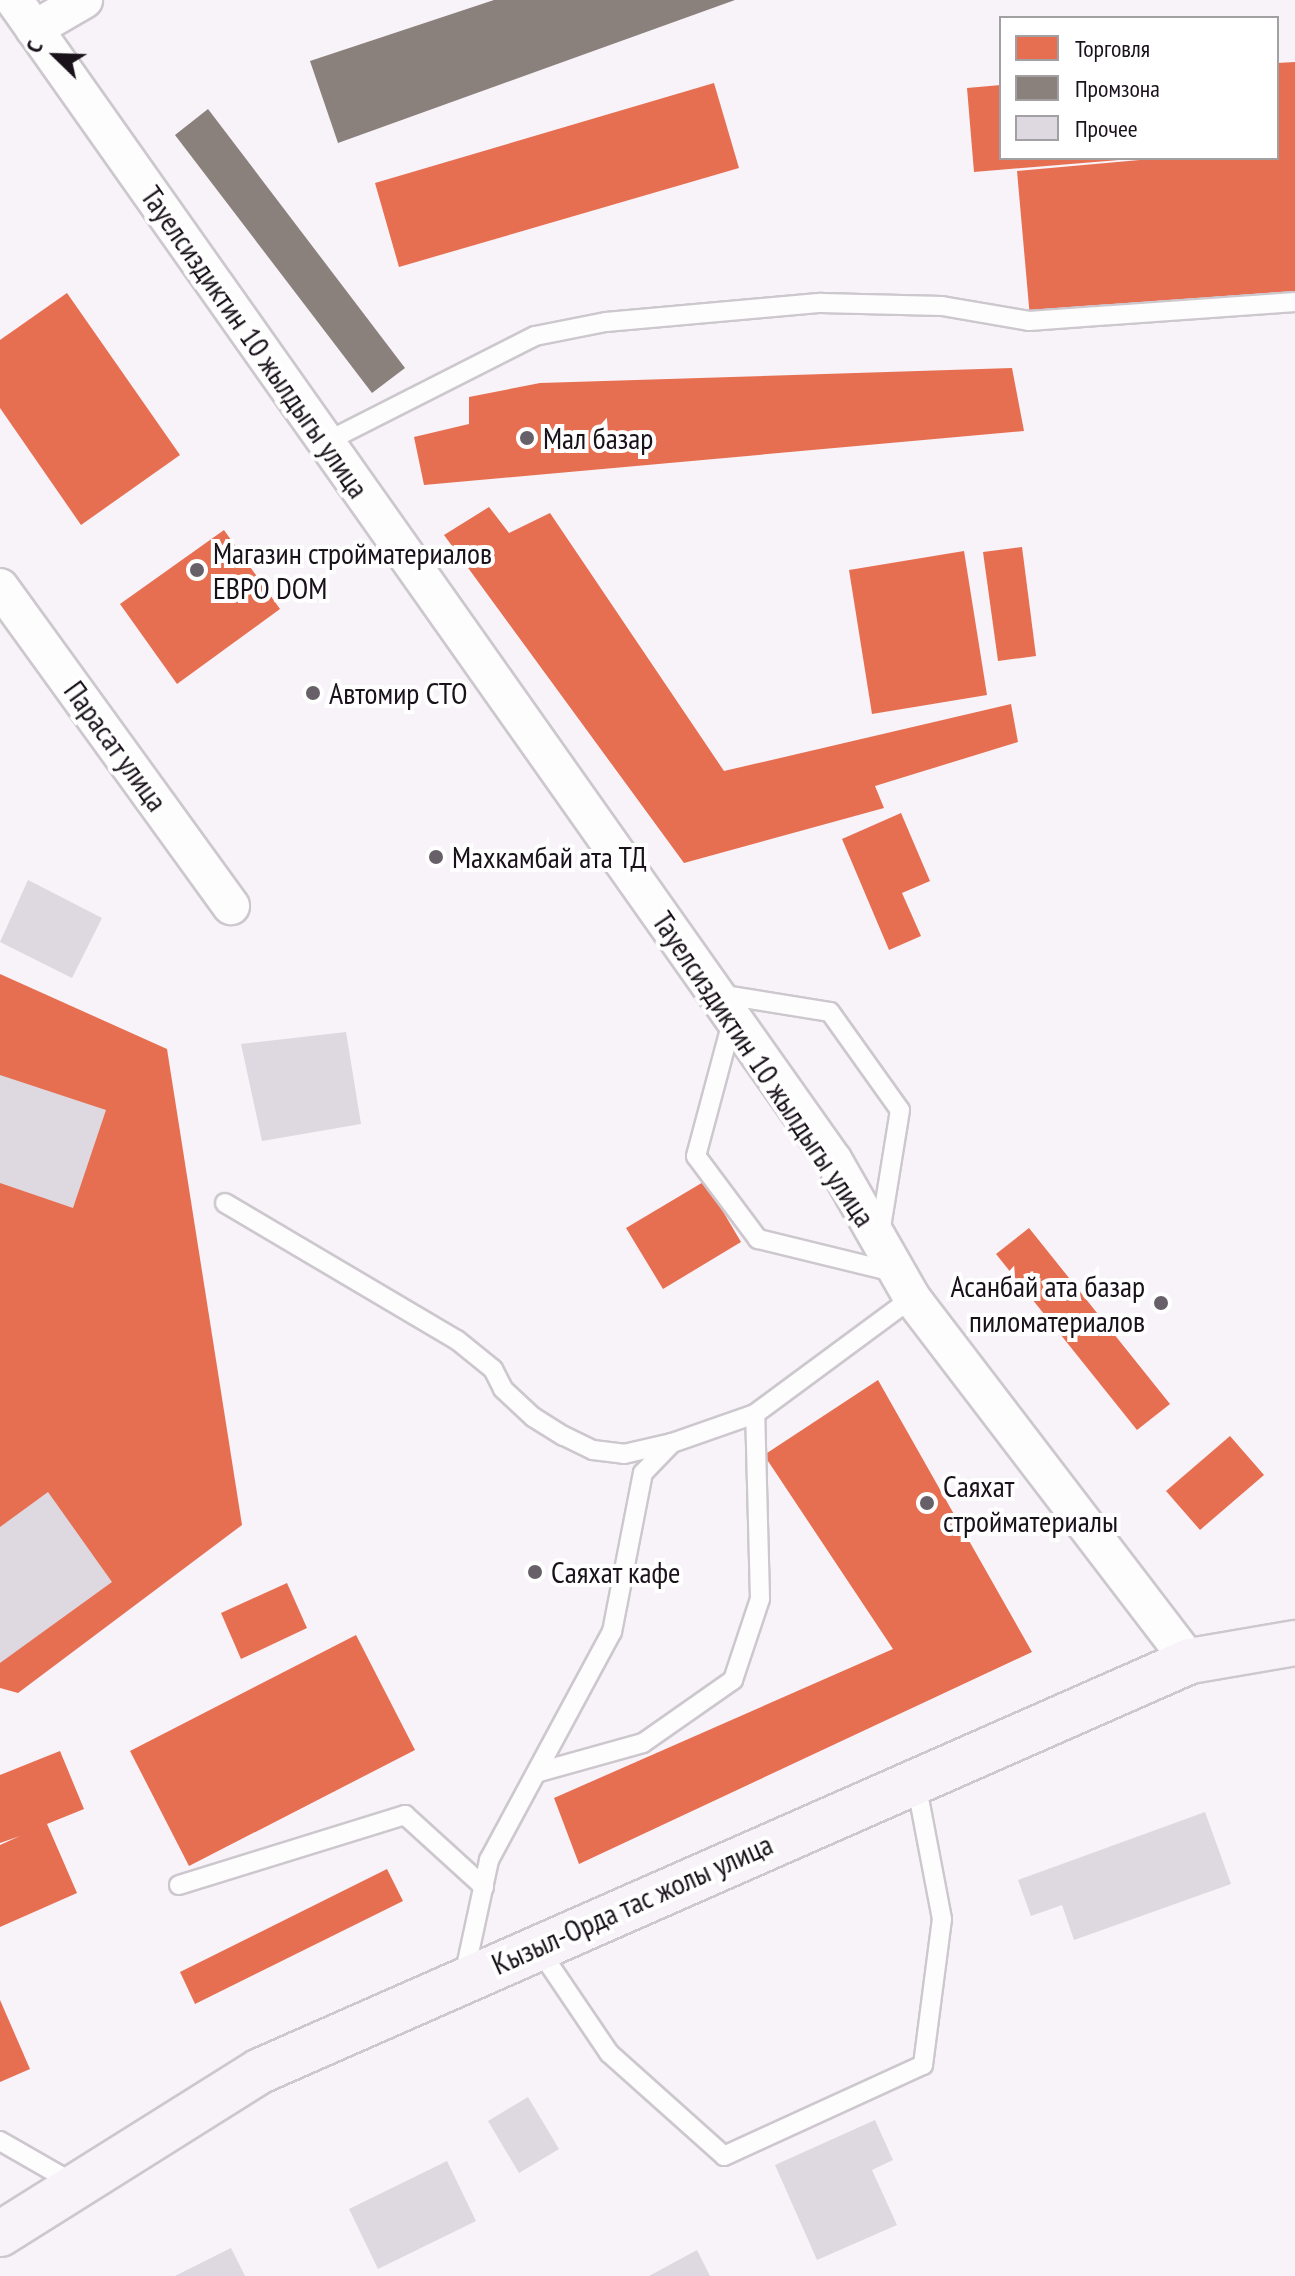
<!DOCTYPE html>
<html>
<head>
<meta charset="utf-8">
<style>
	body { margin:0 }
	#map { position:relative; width:1295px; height:2276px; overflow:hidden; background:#f8f2f9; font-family:"PT Sans Narrow",sans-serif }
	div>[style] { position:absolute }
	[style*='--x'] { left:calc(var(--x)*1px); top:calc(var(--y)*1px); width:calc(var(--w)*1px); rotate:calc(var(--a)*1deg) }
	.shops>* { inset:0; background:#e76f51 }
	.industry>* { inset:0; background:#8a817c }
	.building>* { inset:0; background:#ded8e0 }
	.roads { filter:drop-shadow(2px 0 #cdc7ce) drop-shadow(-2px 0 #cdc7ce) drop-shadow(0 2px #cdc7ce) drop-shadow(0 -2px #cdc7ce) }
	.service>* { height:18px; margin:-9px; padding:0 9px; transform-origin:9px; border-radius:9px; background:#fefdfe }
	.minor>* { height:36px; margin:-18px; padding:0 18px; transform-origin:18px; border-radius:18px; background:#fefdfe }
	.primary>* { height:44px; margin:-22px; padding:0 22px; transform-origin:22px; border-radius:22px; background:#f7f3f8 }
	.dots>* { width:22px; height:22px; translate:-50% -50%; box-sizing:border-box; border:4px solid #fff; border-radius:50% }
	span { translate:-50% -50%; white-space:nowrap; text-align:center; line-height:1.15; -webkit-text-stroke:8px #fff; paint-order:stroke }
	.street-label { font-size:30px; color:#19121a }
	.poi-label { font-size:30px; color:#19121a }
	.left { translate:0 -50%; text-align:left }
	.right { translate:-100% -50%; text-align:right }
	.legend { position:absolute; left:999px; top:16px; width:280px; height:144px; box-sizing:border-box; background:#fff; border:2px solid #a3a0a3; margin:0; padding:10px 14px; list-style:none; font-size:24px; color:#19121a }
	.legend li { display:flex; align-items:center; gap:16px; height:40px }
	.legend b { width:40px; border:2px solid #a3a0a3 }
	.north { position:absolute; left:16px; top:16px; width:80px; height:80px; -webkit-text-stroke:6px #fff; paint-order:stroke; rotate:293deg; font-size:22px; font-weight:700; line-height:32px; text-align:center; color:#19121a }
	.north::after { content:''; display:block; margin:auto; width:28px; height:36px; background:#19121a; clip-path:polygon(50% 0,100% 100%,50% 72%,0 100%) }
</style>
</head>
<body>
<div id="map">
	<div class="shops">
		<div style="clip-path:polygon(1295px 62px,1295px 293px,1030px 318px,1017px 171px,1162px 158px,1277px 158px,1277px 63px)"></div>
		<div style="clip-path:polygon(714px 83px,739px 168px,399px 267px,375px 183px)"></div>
		<div style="clip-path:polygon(1001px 85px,1001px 158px,1119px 160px,974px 172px,967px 88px)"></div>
		<div style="clip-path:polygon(67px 293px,180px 455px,81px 525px,0 408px,0 340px)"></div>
		<div style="clip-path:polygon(1012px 368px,1024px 431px,424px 485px,414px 437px,469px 424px,469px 397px,540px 383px)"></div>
		<div style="clip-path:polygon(489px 507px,509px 533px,550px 513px,724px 771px,1011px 704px,1018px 742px,875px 786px,884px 808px,684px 863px,444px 535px)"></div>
		<div style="clip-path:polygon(224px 530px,280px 609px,177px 684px,120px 604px)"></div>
		<div style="clip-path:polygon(1022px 547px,1036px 656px,998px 661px,983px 552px)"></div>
		<div style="clip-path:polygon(964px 551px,987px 695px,872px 714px,849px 570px)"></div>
		<div style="clip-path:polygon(901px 813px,930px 881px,902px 893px,921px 936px,889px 950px,842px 839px)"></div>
		<div style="clip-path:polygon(0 974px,167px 1049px,242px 1525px,18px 1693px,0 1688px)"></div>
		<div style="clip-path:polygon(705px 1181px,741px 1242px,663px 1289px,626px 1228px)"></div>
		<div style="clip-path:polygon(1029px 1228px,1170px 1404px,1137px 1430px,996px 1254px)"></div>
		<div style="clip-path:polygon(878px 1380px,1032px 1652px,579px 1864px,554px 1798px,893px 1649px,764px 1455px)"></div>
		<div style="clip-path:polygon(1230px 1436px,1264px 1475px,1200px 1530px,1166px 1491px)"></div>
		<div style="clip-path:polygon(287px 1583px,307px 1628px,241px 1659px,221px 1613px)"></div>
		<div style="clip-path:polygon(356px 1635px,415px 1750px,189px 1866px,130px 1751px)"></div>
		<div style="clip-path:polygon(60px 1751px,84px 1809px,47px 1824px,77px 1893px,0 1927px,0 1845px,20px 1836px,0 1843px,0 1775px)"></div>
		<div style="clip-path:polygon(387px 1869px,403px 1901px,195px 2004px,180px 1972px)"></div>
		<div style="clip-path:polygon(0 2000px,30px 2069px,0 2082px)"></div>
	</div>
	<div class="industry">
		<div style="clip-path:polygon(494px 0,735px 0,338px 143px,310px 61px)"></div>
		<div style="clip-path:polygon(208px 109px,405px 368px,372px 393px,175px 135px)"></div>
	</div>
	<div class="building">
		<div style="clip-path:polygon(28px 880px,102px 918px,72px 978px,0 942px)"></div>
		<div style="clip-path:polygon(346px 1032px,361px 1124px,262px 1141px,241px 1044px)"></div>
		<div style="clip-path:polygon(0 1075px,106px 1110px,73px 1208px,0 1183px)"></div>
		<div style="clip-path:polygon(48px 1492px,112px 1582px,0 1663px,0 1527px)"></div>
		<div style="clip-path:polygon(1205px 1812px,1231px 1884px,1074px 1940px,1062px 1905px,1031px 1916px,1018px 1880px)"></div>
		<div style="clip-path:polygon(528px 2097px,559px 2149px,519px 2173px,488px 2121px)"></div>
		<div style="clip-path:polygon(875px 2120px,893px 2160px,872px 2170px,897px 2225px,817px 2260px,775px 2165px)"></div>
		<div style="clip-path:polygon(447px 2161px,476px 2221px,378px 2269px,349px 2209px)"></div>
		<div style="clip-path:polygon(231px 2248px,245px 2276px,175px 2276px)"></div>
		<div style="clip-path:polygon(697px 2250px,710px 2276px,649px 2276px)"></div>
	</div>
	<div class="roads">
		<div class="service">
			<div style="--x:326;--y:442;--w:234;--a:-26.9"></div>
			<div style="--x:535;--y:336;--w:72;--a:-11.2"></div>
			<div style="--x:606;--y:322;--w:216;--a:-5.1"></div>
			<div style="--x:821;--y:303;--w:121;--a:1.4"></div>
			<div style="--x:942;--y:306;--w:88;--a:9.8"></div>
			<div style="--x:1029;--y:321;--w:267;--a:-4.1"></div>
			<div style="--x:719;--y:994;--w:112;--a:9.2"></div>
			<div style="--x:830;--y:1012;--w:120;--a:54.5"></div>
			<div style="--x:900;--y:1110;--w:126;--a:99.2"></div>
			<div style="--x:733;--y:1018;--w:143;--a:105"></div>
			<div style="--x:696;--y:1156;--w:104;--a:53.2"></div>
			<div style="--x:758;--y:1239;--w:143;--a:13.7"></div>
			<div style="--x:225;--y:1203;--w:269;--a:30.6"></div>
			<div style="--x:457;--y:1340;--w:46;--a:38.9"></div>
			<div style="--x:493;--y:1369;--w:22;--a:63"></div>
			<div style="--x:503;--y:1389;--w:41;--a:43"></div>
			<div style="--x:533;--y:1417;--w:36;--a:32"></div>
			<div style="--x:564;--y:1436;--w:32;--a:26"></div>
			<div style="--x:593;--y:1450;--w:31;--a:7"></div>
			<div style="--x:624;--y:1454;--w:49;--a:-12.9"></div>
			<div style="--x:539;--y:1772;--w:108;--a:-15.6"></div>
			<div style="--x:643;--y:1743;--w:110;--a:-35"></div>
			<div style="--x:733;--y:1680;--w:85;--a:-71.6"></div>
			<div style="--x:760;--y:1599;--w:185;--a:-91.5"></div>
			<div style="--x:179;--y:1885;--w:237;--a:-17.2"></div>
			<div style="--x:405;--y:1815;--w:107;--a:42.3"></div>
			<div style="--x:538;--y:1948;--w:127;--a:55.9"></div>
			<div style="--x:609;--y:2053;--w:154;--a:41.8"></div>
			<div style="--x:724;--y:2156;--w:219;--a:-24.6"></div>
			<div style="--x:923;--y:2065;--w:147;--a:-82.6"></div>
			<div style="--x:942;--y:1919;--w:138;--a:-100.8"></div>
			<div style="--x:464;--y:1976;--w:119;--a:-77.8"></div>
			<div style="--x:489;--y:1860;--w:259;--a:-61.7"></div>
			<div style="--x:612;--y:1632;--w:162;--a:-79"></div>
			<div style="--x:643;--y:1473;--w:42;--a:-46"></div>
			<div style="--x:672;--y:1443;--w:88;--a:-19.3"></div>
			<div style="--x:755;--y:1414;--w:195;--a:-36.5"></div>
			<div style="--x:0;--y:2141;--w:86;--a:29.8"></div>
		</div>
		<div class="minor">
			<div style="--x:14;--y:0;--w:1421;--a:54.77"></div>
			<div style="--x:834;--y:1161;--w:158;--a:60.3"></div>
			<div style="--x:912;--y:1298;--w:457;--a:52.6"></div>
			<div style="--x:34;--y:29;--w:58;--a:-30.1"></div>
			<div style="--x:0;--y:587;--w:394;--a:54.1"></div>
		</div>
		<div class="primary">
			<div style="--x:0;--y:2234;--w:307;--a:-32.1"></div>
			<div style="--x:260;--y:2071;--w:1016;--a:-23.79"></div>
			<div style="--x:1190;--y:1661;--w:107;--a:-9.7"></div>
		</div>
	</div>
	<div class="dots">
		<div style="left:527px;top:438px;background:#676068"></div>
		<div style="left:197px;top:570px;background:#676068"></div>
		<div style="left:313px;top:693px;background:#676068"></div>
		<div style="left:436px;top:857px;background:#676068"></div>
		<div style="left:1161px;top:1303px;background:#676068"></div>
		<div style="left:927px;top:1503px;background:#676068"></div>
		<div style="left:535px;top:1572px;background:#676068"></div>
	</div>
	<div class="street-label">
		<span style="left:255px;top:342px;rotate:55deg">Тауелсиздиктин 10 жылдыгы улица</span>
		<span style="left:116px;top:746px;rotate:54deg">Парасат улица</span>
		<span style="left:764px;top:1069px;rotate:56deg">Тауелсиздиктин 10 жылдыгы улица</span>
		<span style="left:632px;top:1904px;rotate:-24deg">Кызыл-Орда тас жолы улица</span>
	</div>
	<div class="poi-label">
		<span class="left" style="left:543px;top:438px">Мал базар</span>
		<span class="left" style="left:213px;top:570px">Магазин стройматериалов<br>ЕВРО DOM</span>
		<span class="left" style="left:329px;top:693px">Автомир СТО</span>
		<span class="left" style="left:452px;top:857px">Махкамбай ата ТД</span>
		<span class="right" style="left:1145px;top:1303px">Асанбай ата базар<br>пиломатериалов</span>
		<span class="left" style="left:943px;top:1503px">Саяхат<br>стройматериалы</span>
		<span class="left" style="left:551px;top:1572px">Саяхат кафе</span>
	</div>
	<ul class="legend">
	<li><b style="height:22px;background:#e76f51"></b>Торговля</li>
	<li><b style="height:22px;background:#8a817c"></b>Промзона</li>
	<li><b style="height:22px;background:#ded8e0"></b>Прочее</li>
	</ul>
	<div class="north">С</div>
</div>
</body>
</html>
